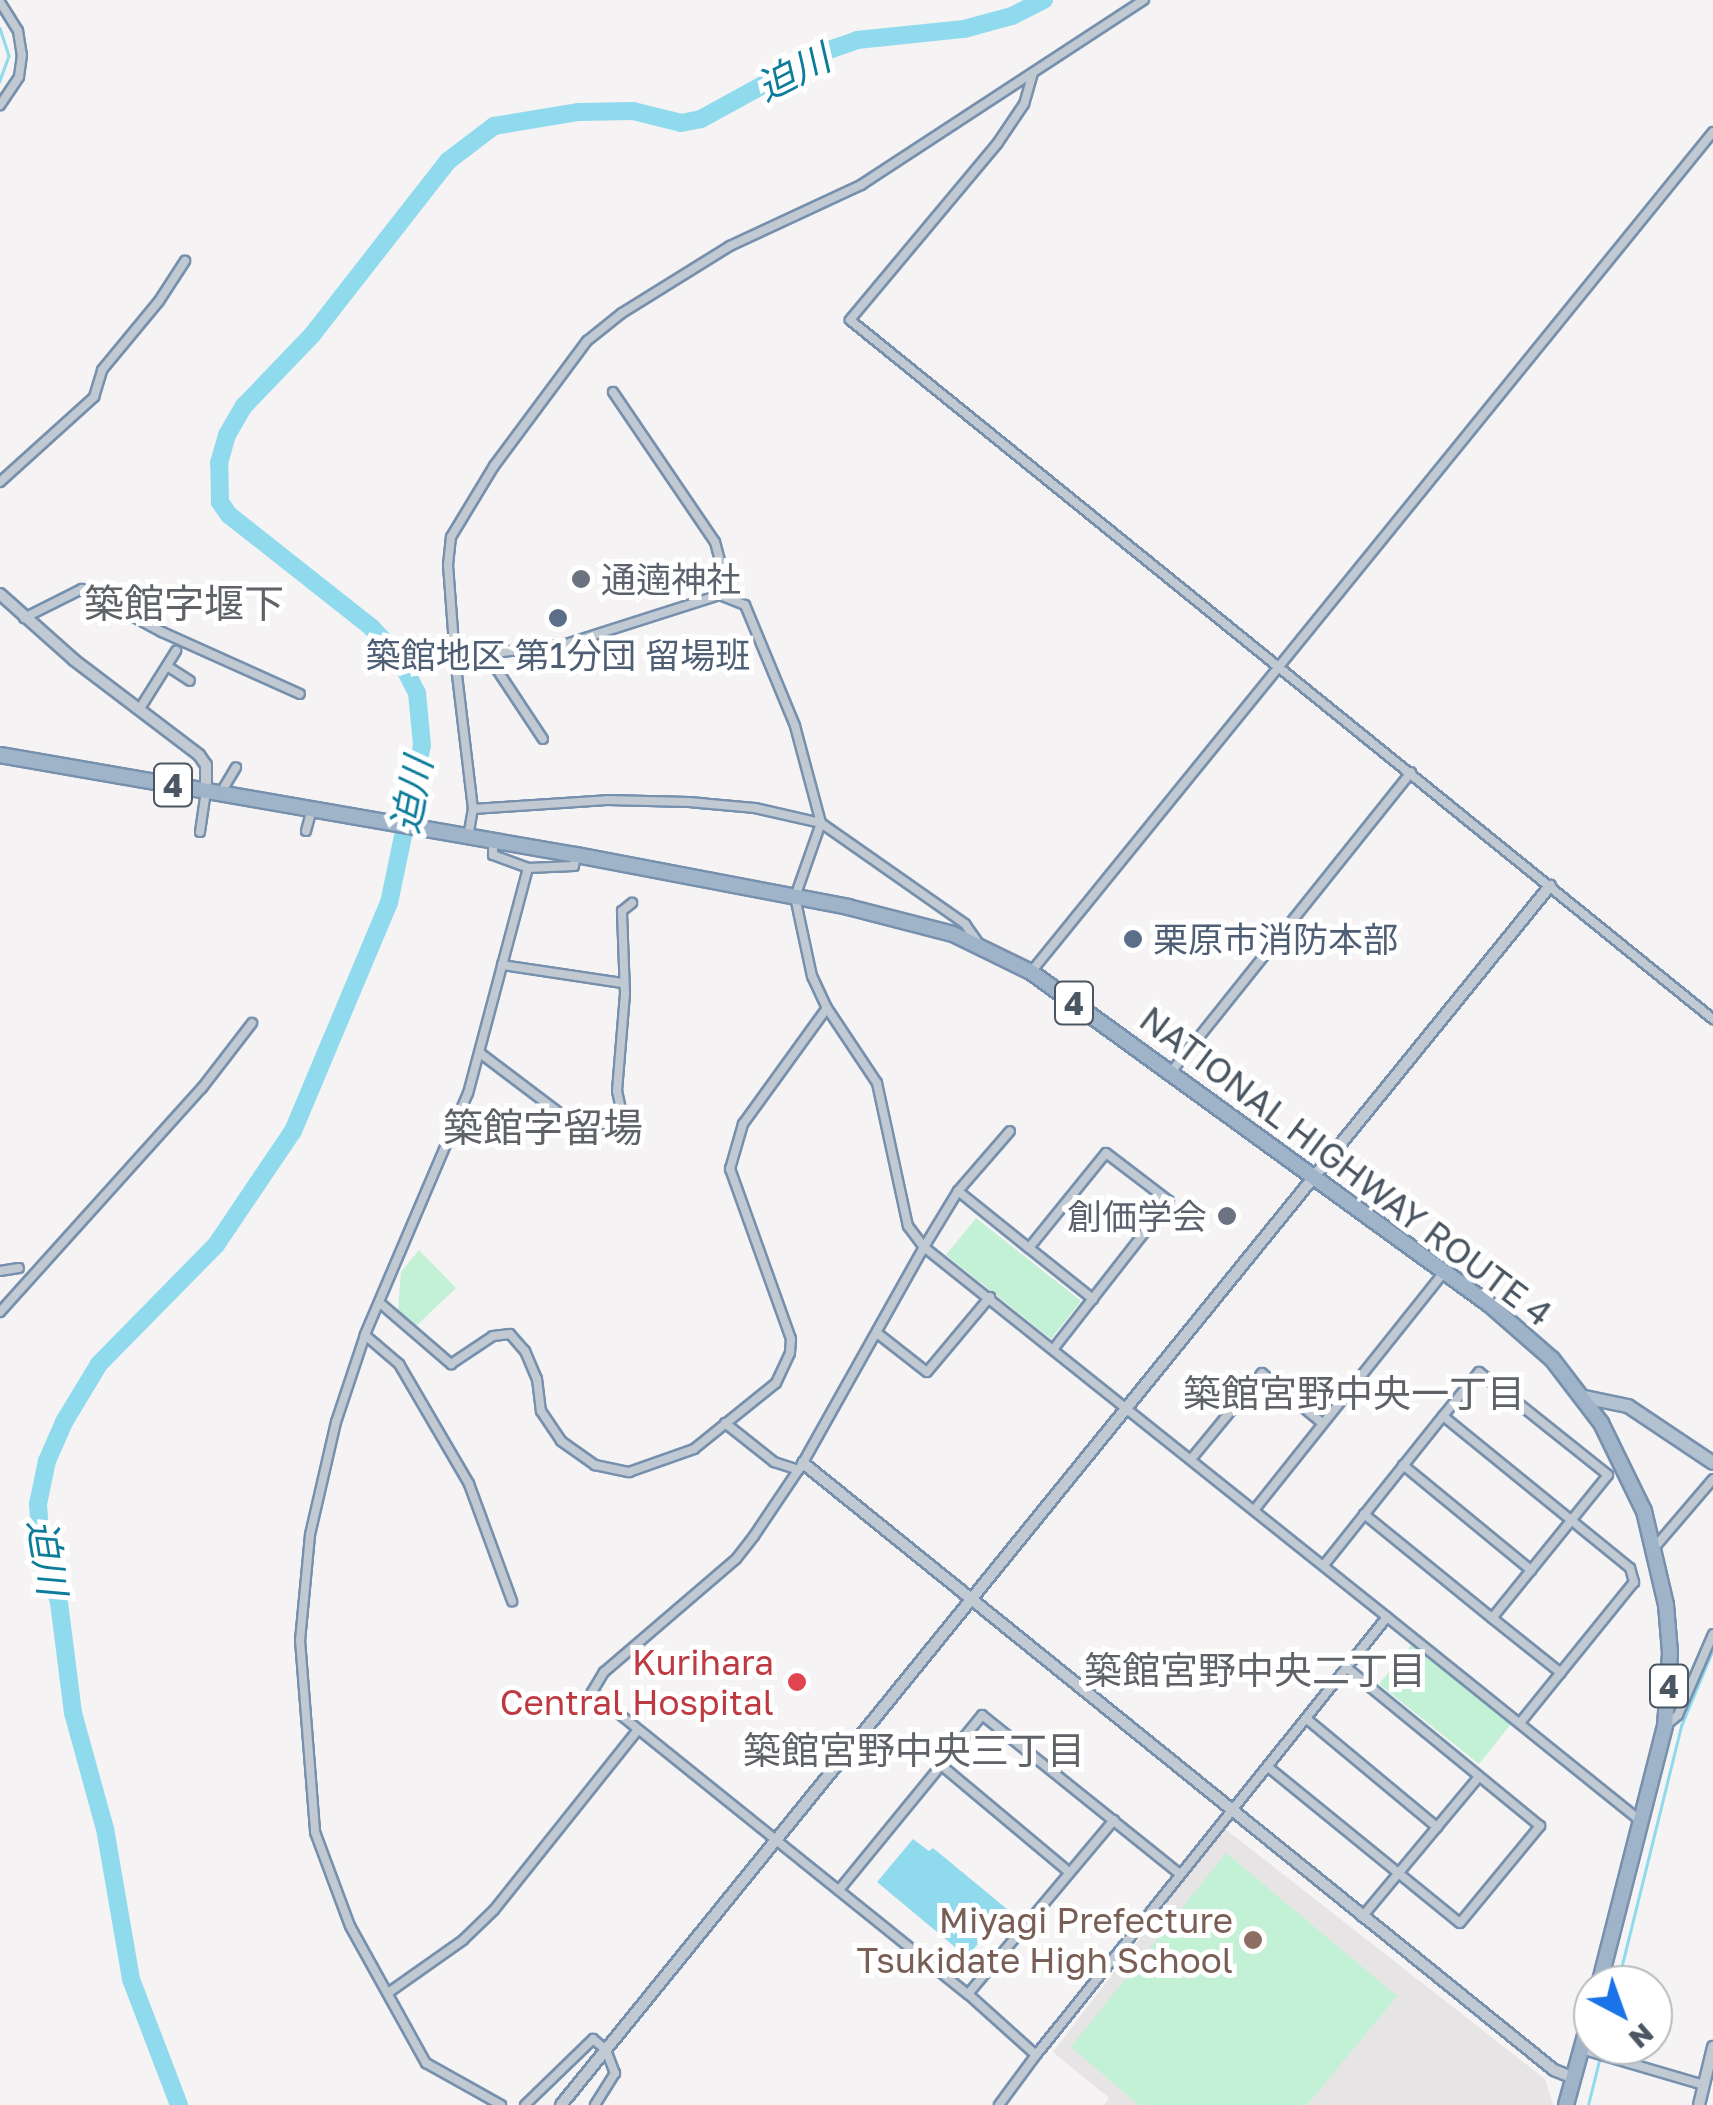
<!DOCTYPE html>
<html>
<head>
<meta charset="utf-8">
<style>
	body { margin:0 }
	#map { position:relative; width:1713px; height:2105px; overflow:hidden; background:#f5f3f3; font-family:"Golos Text","Noto Sans JP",sans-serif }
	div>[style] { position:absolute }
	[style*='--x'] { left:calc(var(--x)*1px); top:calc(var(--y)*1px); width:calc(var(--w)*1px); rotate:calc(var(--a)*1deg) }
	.education>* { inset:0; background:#e6e4e5 }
	.green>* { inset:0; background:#c3f1d5 }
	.water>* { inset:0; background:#90daee }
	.stream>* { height:2.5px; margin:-1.25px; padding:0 1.25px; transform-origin:1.25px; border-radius:1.25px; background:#90daee }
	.river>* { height:18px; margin:-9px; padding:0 9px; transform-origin:9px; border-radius:9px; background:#90daee }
	.roads { filter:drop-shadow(2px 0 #7690ad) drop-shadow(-2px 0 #7690ad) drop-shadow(0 2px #7690ad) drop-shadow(0 -2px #7690ad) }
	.minor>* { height:8px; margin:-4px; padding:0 4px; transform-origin:4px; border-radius:4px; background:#c1cad2 }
	.tertiary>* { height:10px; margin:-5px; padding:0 5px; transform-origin:5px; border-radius:5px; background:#c1cad2 }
	.primary>* { height:12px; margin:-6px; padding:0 6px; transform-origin:6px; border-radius:6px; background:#b3c2d1 }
	.trunk>* { height:14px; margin:-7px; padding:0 7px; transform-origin:7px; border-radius:7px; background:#9fb4c9 }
	.dots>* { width:28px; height:28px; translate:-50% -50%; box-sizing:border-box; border:5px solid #fff; border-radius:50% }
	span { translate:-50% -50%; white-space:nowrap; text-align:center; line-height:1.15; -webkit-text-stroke:10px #fff; paint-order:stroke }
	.shield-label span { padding:2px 8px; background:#fff; border:2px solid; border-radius:8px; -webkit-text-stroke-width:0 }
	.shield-label { font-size:32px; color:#4a5661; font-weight:700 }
	.worship-label { font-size:35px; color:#5b616d }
	.left { translate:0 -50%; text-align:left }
	.right { translate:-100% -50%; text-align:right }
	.service-label { font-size:35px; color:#4e5e75 }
	.street-label { font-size:35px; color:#4a5661 }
	.health-label { font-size:35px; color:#be3a42 }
	.education-label { font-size:35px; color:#785e54 }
	.water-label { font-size:38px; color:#0c7c9b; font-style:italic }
	.neighbourhood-label { font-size:38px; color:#5f6368 }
	.quarter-label { font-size:40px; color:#5f6368 }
	.north { position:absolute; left:1573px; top:1965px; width:100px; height:100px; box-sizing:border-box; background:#fff; border:2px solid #b7bbc0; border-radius:50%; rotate:139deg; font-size:28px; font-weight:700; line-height:40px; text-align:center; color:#4a5661 }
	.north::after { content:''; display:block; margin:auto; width:35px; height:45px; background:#1a73e8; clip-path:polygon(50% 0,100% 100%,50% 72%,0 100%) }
</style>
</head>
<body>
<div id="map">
	<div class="education">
		<div style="clip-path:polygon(1224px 1828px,1545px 2079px,1553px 2105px,1104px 2105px,1109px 2098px,1053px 2052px)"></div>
	</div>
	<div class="green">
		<div style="clip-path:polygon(976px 1218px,1081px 1301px,1051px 1339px,946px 1255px)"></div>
		<div style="clip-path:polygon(419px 1250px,456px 1288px,415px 1327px,398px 1311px,401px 1272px)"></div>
		<div style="clip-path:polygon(1412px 1644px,1511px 1724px,1479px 1764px,1379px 1684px)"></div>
		<div style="clip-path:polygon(1226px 1853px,1397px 1996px,1307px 2105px,1139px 2105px,1071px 2047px)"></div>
	</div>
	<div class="water">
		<div style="clip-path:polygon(913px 1839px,929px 1851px,933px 1848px,1007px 1909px,967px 1957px,877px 1882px)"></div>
	</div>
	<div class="stream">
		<div style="--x:0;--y:28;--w:29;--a:72"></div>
		<div style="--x:9;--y:56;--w:27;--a:110"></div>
		<div style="--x:1617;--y:1985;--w:267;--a:-76.1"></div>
		<div style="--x:1681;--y:1726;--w:83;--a:-67.4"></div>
		<div style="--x:1588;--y:2105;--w:62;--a:-76"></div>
	</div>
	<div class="river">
		<div style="--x:179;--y:2105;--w:135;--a:-110.9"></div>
		<div style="--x:131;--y:1979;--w:152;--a:-99.8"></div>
		<div style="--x:105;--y:1829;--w:120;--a:-105.4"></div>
		<div style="--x:73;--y:1713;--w:112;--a:-97.2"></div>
		<div style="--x:59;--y:1602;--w:59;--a:-107.8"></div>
		<div style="--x:41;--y:1546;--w:42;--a:-94.1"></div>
		<div style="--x:38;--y:1504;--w:44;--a:-78.2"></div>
		<div style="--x:47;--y:1461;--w:43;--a:-66.4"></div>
		<div style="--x:64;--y:1422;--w:68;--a:-58.9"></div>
		<div style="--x:99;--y:1364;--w:167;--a:-45.5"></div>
		<div style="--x:216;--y:1245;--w:138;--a:-56"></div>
		<div style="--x:293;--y:1131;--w:247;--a:-67.2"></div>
		<div style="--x:389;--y:903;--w:161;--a:-78.2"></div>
		<div style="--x:422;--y:745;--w:52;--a:-95.5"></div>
		<div style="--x:417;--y:693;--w:42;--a:-117.2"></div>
		<div style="--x:398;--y:656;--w:40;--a:-133"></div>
		<div style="--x:371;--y:627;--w:181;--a:-141.7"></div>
		<div style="--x:229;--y:515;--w:16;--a:-125"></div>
		<div style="--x:220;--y:502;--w:39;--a:-91"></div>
		<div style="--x:219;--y:463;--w:29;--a:-74"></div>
		<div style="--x:227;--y:435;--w:34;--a:-60"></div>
		<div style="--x:244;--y:406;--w:98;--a:-46.2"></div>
		<div style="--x:312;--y:335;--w:221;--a:-52"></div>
		<div style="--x:448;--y:161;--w:58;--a:-37.3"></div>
		<div style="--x:494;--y:126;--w:86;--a:-9.4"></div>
		<div style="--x:579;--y:112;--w:54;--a:-1.1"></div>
		<div style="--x:633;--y:111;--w:49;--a:14"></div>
		<div style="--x:681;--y:123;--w:20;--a:-11"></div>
		<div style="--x:701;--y:119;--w:139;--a:-28.8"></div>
		<div style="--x:823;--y:52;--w:36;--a:-19"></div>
		<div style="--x:857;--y:40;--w:108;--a:-5.9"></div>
		<div style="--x:964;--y:29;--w:50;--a:-15.2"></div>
		<div style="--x:1012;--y:16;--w:36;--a:-27"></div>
	</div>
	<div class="roads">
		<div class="minor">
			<div style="--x:0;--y:2;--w:34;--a:58"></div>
			<div style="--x:18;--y:31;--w:24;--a:81"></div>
			<div style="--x:22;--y:55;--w:22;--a:98"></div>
			<div style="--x:19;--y:77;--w:34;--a:124"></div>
			<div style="--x:1033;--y:73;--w:32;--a:106"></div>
			<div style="--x:1024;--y:104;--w:48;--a:124"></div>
			<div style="--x:997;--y:144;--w:229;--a:129.9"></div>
			<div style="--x:850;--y:320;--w:1111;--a:39.01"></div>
			<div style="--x:613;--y:392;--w:181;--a:55.8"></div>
			<div style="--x:715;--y:542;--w:34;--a:75"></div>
			<div style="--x:724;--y:575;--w:20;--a:101"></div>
			<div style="--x:0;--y:482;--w:127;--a:-42.1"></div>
			<div style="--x:94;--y:397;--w:28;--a:-73"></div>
			<div style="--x:102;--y:370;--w:89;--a:-50.4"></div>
			<div style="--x:159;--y:301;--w:48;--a:-57"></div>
			<div style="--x:24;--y:618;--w:65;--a:-26.6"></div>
			<div style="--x:82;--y:589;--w:91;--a:28.3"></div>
			<div style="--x:162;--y:632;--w:151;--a:24.2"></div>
			<div style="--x:486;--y:653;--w:103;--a:56.5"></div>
			<div style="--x:455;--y:658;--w:112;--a:-7.2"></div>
			<div style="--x:566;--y:644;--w:162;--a:-17.7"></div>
			<div style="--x:720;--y:595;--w:27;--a:22"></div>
			<div style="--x:745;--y:605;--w:131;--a:67.5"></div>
			<div style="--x:795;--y:726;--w:100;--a:75"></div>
			<div style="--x:821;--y:823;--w:78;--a:109.4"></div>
			<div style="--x:795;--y:897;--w:81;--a:77.9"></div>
			<div style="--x:812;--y:976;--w:35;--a:65"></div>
			<div style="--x:827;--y:1008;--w:90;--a:56.3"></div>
			<div style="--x:877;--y:1083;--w:146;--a:77.8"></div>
			<div style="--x:908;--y:1226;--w:26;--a:53"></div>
			<div style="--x:924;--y:1247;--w:248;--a:119.3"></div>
			<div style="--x:803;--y:1463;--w:88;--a:123.9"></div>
			<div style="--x:754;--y:1536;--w:29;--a:128"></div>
			<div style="--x:736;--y:1559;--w:174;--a:139.4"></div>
			<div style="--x:604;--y:1672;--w:23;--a:121"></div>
			<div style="--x:592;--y:1692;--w:482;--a:38.8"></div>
			<div style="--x:968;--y:1994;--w:91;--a:41.9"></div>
			<div style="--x:1036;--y:2055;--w:561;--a:-51.29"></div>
			<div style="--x:1387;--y:1617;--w:593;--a:-141.37"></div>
			<div style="--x:924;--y:1247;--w:66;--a:-58.7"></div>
			<div style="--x:958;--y:1191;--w:91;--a:38.8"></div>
			<div style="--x:1029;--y:1248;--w:122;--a:-51"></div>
			<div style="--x:1106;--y:1153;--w:79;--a:37.3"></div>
			<div style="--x:1169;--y:1201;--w:187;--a:128"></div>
			<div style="--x:167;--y:666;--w:27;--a:33"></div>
			<div style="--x:139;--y:710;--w:70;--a:-57.9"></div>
			<div style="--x:220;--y:794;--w:31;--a:-59"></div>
			<div style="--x:473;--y:809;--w:134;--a:-3.8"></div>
			<div style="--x:607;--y:800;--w:82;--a:1.4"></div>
			<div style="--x:689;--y:802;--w:66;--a:5.2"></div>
			<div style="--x:755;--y:808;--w:68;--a:12.8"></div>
			<div style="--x:821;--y:823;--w:176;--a:35"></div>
			<div style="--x:965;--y:924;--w:24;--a:55"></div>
			<div style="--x:306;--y:831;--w:20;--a:-75"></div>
			<div style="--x:200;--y:832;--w:41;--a:-81.7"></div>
			<div style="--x:468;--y:837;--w:28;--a:-80"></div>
			<div style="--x:473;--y:809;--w:152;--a:-96.8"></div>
			<div style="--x:455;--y:658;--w:93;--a:-94.3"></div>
			<div style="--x:448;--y:565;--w:28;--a:-84"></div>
			<div style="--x:451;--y:537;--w:83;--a:-58.8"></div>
			<div style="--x:494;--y:466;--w:156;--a:-53.4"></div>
			<div style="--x:587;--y:341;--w:45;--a:-38.7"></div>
			<div style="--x:622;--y:313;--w:127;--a:-31.8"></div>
			<div style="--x:730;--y:246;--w:145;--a:-25"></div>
			<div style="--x:861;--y:185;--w:338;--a:-33.2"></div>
			<div style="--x:493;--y:842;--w:13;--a:90"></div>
			<div style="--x:493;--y:855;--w:37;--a:20"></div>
			<div style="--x:528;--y:868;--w:233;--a:104.9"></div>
			<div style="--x:468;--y:1093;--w:263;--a:113.1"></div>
			<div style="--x:365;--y:1335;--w:92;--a:108.4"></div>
			<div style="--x:336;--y:1422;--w:116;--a:103"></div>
			<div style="--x:310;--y:1535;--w:105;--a:95.4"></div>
			<div style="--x:300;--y:1640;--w:193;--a:85.5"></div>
			<div style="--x:315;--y:1832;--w:100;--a:69.6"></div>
			<div style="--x:350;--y:1926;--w:157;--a:61"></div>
			<div style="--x:426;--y:2063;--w:86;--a:29.2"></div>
			<div style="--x:528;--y:868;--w:46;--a:-2.5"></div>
			<div style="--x:574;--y:866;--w:11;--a:-80"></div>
			<div style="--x:502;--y:965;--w:121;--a:8.5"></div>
			<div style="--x:1031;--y:972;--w:1082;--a:-50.93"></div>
			<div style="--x:480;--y:1053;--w:124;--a:37.1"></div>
			<div style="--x:579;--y:1128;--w:51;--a:14.9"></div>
			<div style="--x:628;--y:1141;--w:51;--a:-102.4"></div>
			<div style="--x:617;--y:1091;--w:97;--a:-85.3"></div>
			<div style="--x:625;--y:994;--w:83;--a:-92.1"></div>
			<div style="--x:622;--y:911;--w:13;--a:-39"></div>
			<div style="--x:1171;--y:1072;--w:384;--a:-51.3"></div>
			<div style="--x:958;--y:1191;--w:79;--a:-49.1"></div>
			<div style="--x:1029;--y:1248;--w:82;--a:38.6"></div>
			<div style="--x:0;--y:1271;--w:19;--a:-9"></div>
			<div style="--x:380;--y:1303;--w:94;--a:40.7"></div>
			<div style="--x:451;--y:1364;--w:50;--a:-33.7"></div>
			<div style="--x:493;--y:1336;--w:17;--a:-7"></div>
			<div style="--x:510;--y:1334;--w:23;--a:49"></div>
			<div style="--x:525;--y:1351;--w:30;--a:67"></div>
			<div style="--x:537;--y:1379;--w:32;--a:83"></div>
			<div style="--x:541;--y:1411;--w:36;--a:56"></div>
			<div style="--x:561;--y:1441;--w:42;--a:35.2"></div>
			<div style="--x:595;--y:1465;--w:35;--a:12"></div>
			<div style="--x:629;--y:1472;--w:69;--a:-19.5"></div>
			<div style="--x:694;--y:1449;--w:105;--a:-38.8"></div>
			<div style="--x:776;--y:1383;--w:33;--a:-65"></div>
			<div style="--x:790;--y:1353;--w:14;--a:-86"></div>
			<div style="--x:791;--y:1339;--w:181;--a:-109.7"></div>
			<div style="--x:730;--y:1169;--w:47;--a:-73.9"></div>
			<div style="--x:743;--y:1124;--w:143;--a:-54.1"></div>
			<div style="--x:0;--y:1312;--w:302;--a:-48"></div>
			<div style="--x:202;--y:1088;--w:82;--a:-52.4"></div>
			<div style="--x:877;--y:1333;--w:63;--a:38"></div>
			<div style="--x:927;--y:1372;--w:98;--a:-50"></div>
			<div style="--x:365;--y:1335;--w:45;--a:40.5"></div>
			<div style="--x:399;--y:1364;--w:139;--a:59.7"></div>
			<div style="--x:469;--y:1484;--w:125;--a:69.8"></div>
			<div style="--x:1443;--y:1416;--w:57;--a:-50.7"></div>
			<div style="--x:1479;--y:1372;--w:165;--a:38.6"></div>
			<div style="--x:1608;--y:1475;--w:184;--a:129"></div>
			<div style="--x:1492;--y:1618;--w:88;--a:38.6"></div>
			<div style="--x:725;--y:1423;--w:63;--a:38.5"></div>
			<div style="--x:774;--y:1462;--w:26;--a:18"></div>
			<div style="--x:1192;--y:1458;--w:110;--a:-50.5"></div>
			<div style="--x:1262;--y:1373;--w:78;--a:39.8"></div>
			<div style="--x:1403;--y:1465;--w:166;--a:39.4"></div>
			<div style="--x:1255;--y:1509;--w:303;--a:-51.4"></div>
			<div style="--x:1364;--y:1514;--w:165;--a:39.1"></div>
			<div style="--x:1655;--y:1547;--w:89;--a:-49.5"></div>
			<div style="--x:1324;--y:1565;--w:191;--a:-51.4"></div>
			<div style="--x:1443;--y:1416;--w:241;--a:39.1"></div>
			<div style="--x:1630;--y:1568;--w:15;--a:74"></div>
			<div style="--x:1634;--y:1582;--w:181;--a:129"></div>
			<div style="--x:1387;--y:1617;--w:326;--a:38.8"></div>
			<div style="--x:1308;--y:1720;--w:168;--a:39.7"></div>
			<div style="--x:1665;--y:1726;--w:17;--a:-40"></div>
			<div style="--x:1678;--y:1715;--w:88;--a:-66.6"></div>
			<div style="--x:941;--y:1765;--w:167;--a:39.9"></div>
			<div style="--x:1268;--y:1767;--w:247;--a:39.1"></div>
			<div style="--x:1460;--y:1923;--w:126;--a:-50.5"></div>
			<div style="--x:1540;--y:1826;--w:248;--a:-140.7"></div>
			<div style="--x:839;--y:1890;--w:226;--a:-50.7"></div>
			<div style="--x:982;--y:1715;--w:254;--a:38.8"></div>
			<div style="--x:1362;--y:1917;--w:181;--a:-50.2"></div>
			<div style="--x:388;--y:1993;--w:92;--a:-35.2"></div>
			<div style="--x:463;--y:1940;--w:43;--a:-44.1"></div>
			<div style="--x:494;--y:1910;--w:229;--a:-51.4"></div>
			<div style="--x:968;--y:1994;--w:227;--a:-50"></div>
			<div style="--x:1581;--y:2049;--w:128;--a:16.3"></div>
			<div style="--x:525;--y:2105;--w:95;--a:-44.1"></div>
			<div style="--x:593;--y:2039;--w:17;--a:40"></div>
			<div style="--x:606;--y:2050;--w:25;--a:69"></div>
			<div style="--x:615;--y:2073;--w:38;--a:122"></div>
			<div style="--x:999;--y:2105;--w:62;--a:-53.5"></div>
		</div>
		<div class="tertiary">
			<div style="--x:0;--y:594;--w:99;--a:41.7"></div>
			<div style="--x:74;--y:660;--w:157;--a:37.2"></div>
			<div style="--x:199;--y:755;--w:12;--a:55"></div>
			<div style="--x:206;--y:765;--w:26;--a:90"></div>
			<div style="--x:803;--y:1463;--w:966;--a:38.95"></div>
			<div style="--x:1554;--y:2070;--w:22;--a:22"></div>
			<div style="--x:561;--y:2105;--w:1570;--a:-50.95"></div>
			<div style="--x:1699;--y:2105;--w:60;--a:-76.4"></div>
		</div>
		<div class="primary">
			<div style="--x:1584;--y:1397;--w:45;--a:11.6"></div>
			<div style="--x:1628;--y:1406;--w:102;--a:33.8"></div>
		</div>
		<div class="trunk">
			<div style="--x:0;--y:755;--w:585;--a:9.85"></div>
			<div style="--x:576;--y:855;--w:277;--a:10.8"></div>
			<div style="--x:848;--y:907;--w:108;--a:14.4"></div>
			<div style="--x:953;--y:934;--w:87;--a:26"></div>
			<div style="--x:1031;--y:972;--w:567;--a:35.96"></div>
			<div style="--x:1490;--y:1305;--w:82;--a:41.1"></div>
			<div style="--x:1552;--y:1359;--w:81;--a:52.6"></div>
			<div style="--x:1601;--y:1423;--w:98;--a:64"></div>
			<div style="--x:1644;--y:1511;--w:97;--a:76.8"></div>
			<div style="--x:1666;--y:1605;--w:48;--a:85.2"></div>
			<div style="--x:1670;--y:1653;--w:73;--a:93.9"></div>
			<div style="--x:1665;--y:1726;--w:267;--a:104.3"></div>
			<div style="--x:1566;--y:2105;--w:103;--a:-74.7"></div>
		</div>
	</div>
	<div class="dots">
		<div style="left:581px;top:579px;background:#6b7280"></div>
		<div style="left:558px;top:618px;background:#5c6f8a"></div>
		<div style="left:1133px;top:939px;background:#5c6f8a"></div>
		<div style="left:1227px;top:1216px;background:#6b7280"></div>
		<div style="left:797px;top:1682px;background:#e0444e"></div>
		<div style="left:1253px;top:1940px;background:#8d6e63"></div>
	</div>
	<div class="shield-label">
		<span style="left:173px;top:785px">4</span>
		<span style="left:1074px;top:1003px">4</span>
		<span style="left:1669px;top:1686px">4</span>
	</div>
	<div class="worship-label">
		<span class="left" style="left:601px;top:579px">通遖神社</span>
		<span class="right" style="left:1207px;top:1216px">創価学会</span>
	</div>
	<div class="service-label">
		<span style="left:558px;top:655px">築館地区 第1分団 留場班</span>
		<span class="left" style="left:1153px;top:939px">栗原市消防本部</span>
	</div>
	<div class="street-label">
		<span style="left:1346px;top:1166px;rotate:37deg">NATIONAL HIGHWAY ROUTE 4</span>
	</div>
	<div class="health-label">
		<span class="right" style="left:774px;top:1682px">Kurihara<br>Central Hospital</span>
	</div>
	<div class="education-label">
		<span class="right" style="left:1233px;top:1940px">Miyagi Prefecture<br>Tsukidate High School</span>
	</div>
	<div class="water-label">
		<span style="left:793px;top:72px;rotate:-27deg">迫川</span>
		<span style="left:411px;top:795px;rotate:-79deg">迫川</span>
		<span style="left:48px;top:1557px;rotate:81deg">迫川</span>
	</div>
	<div class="neighbourhood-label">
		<span style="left:1354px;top:1393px">築館宮野中央一丁目</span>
		<span style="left:1255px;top:1670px">築館宮野中央二丁目</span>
		<span style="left:914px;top:1750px">築館宮野中央三丁目</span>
	</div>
	<div class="quarter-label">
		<span style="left:184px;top:603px">築館字堰下</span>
		<span style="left:543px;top:1127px">築館字留場</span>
	</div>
	<div class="north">N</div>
</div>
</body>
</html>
